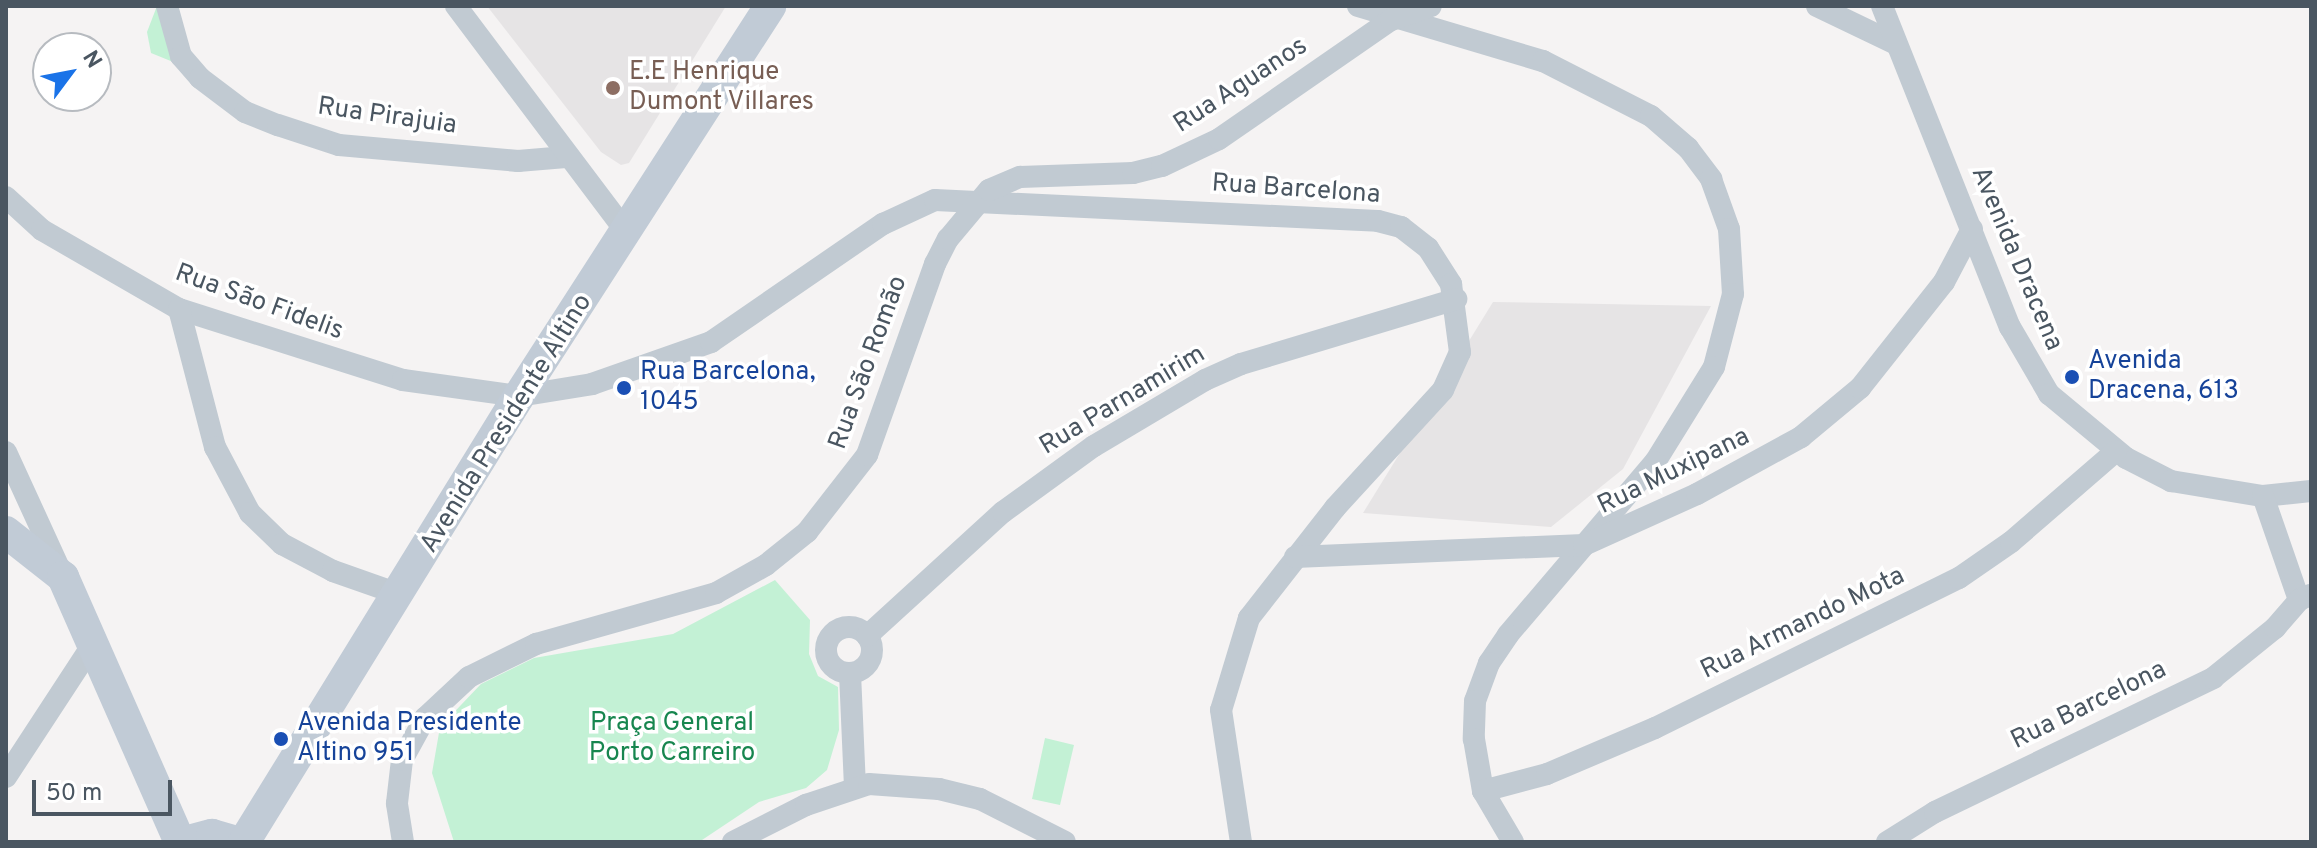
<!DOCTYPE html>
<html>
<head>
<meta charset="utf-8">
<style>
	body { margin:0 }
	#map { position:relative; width:2317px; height:848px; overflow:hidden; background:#f5f3f3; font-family:Overpass,sans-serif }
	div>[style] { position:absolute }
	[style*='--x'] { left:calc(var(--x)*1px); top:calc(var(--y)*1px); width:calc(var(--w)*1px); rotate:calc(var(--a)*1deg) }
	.education>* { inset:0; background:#e6e4e5 }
	.green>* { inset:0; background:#c3f1d5 }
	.street>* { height:22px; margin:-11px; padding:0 11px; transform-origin:11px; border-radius:11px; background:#c1cad2 }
	.street>.ring { margin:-11px; padding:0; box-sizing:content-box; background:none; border:22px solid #c1cad2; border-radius:50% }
	.secondary>* { height:32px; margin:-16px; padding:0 16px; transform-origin:16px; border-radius:16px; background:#c1cbd6 }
	.dots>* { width:22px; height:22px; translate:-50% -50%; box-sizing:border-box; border:4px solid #fff; border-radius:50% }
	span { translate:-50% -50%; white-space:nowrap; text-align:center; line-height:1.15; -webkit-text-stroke:7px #fff; paint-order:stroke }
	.education-label { font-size:26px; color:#785e54 }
	.left { translate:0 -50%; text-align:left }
	.street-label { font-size:26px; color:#4a5661 }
	.transit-label { font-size:26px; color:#164399 }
	.park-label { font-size:26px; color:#17864f }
	.frame { position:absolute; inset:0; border:8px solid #4a5661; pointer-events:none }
	.north { position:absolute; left:32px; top:32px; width:80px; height:80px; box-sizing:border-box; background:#fff; border:2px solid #b7bbc0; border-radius:50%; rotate:58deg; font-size:22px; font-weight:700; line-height:32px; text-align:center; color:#4a5661 }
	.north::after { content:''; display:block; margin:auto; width:28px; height:36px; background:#1a73e8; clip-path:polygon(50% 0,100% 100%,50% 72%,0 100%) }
	.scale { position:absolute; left:32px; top:780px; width:140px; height:36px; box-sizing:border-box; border:4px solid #4a5661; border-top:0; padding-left:10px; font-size:24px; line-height:28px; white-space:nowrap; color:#4a5661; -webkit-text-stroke:6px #fff; paint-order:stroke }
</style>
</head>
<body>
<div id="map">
	<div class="education">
		<div style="clip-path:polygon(487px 6px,726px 6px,629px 163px,621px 165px,601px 152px)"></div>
		<div style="clip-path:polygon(1493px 302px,1711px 306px,1623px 469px,1551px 527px,1363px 513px)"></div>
	</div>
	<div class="green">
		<div style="clip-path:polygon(157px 6px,183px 66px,151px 53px,147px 32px)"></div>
		<div style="clip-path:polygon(775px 580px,810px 620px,809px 654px,818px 676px,838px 687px,839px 730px,827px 770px,806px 788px,759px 802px,699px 842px,454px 842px,432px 773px,440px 727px,481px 684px,534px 658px,673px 634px)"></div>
		<div style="clip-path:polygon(1045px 738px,1074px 745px,1060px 805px,1032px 799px)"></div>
	</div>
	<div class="street">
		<div style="--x:167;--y:6;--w:52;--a:74.4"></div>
		<div style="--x:181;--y:56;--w:29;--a:49"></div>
		<div style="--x:200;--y:78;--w:56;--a:37.1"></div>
		<div style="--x:245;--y:112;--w:35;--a:22"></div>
		<div style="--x:278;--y:125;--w:64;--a:18.2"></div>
		<div style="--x:339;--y:145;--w:180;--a:5.1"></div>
		<div style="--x:518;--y:161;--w:48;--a:-4.8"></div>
		<div style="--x:456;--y:6;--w:286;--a:53"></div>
		<div style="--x:1358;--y:6;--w:193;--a:16.6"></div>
		<div style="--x:1543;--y:61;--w:121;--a:27"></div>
		<div style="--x:1651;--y:116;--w:49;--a:40.9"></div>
		<div style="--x:1688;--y:148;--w:39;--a:53"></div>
		<div style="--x:1711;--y:179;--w:53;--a:70.2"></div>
		<div style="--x:1729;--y:229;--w:65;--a:86.5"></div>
		<div style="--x:1733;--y:294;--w:75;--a:104.6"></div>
		<div style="--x:1714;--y:367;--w:112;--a:121.8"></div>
		<div style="--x:1655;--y:462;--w:227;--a:130.4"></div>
		<div style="--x:1508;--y:635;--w:34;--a:124"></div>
		<div style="--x:1489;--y:663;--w:40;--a:110.2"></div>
		<div style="--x:1475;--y:701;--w:38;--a:92"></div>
		<div style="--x:1474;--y:739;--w:53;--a:80.2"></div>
		<div style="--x:1483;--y:791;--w:59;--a:59.5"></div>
		<div style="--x:1817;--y:6;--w:88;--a:25.7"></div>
		<div style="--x:1882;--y:6;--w:346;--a:68.3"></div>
		<div style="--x:2010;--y:327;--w:78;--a:59.8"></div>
		<div style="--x:2049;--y:394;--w:100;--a:39.7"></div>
		<div style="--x:2126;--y:458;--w:51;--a:27.1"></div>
		<div style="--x:2171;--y:481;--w:93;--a:9.3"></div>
		<div style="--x:2263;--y:496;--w:48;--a:-5.9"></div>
		<div style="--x:6;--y:197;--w:49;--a:42.5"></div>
		<div style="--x:42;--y:230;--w:158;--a:30"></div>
		<div style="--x:179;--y:309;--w:235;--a:17.6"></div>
		<div style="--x:403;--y:380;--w:117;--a:7.9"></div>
		<div style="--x:519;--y:396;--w:74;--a:-9.3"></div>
		<div style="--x:592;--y:384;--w:126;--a:-19.4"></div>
		<div style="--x:711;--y:342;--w:209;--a:-34.5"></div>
		<div style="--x:883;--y:224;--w:57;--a:-24.8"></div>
		<div style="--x:935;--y:200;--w:443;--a:2.7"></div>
		<div style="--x:1378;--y:221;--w:24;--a:15"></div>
		<div style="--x:1401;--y:227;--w:34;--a:38"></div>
		<div style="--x:1428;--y:248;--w:43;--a:57.4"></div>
		<div style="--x:1451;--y:284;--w:69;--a:82.5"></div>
		<div style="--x:1460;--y:352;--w:42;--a:114.1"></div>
		<div style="--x:1443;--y:390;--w:160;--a:132.5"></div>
		<div style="--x:1335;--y:508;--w:140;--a:128"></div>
		<div style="--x:1249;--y:618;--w:96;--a:106.9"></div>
		<div style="--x:1221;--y:710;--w:134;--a:81.4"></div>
		<div style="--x:179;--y:309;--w:143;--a:75.4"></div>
		<div style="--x:215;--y:447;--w:75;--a:62.1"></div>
		<div style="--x:250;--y:513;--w:45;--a:44.1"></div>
		<div style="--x:282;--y:544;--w:58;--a:27.9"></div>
		<div style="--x:333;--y:571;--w:72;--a:19.4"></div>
		<div style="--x:6;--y:452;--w:132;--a:65.4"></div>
		<div style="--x:2263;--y:496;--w:110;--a:70.9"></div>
		<div style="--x:2299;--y:600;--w:12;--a:-24"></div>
		<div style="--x:1295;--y:557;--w:289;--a:-2.4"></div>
		<div style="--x:1584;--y:545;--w:124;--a:-24.3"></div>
		<div style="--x:1697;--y:494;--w:119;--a:-28.7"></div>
		<div style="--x:1801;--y:437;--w:77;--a:-39.7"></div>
		<div style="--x:1860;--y:388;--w:135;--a:-51.6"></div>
		<div style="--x:1944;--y:282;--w:60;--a:-62.2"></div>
		<div class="ring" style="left:826px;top:627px;width:24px;height:24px"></div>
		<div style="--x:867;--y:636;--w:184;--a:-42.4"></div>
		<div style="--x:1003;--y:512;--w:112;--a:-36"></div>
		<div style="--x:1094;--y:446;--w:129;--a:-30.7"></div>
		<div style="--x:1205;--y:380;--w:39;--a:-24"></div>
		<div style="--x:1241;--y:364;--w:225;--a:-16.8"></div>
		<div style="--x:850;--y:673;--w:113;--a:87.5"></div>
		<div style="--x:6;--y:777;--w:163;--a:-56.8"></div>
		<div style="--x:1483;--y:791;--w:66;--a:-14.9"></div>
		<div style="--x:1547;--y:774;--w:117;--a:-23.1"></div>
		<div style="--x:1655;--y:728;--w:339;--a:-26.3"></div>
		<div style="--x:1959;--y:578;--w:63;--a:-34.7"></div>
		<div style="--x:2011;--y:542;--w:139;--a:-40.9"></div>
		<div style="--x:403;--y:842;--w:39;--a:-99"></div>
		<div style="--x:397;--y:803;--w:43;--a:-83.4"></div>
		<div style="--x:402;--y:760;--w:48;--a:-61.3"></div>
		<div style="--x:425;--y:718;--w:60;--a:-43"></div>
		<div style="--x:469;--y:677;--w:75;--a:-26.2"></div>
		<div style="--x:536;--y:644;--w:187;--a:-15.8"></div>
		<div style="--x:716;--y:593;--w:57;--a:-29.2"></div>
		<div style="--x:766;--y:565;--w:53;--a:-38.8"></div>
		<div style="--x:807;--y:532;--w:98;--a:-52.1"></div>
		<div style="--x:867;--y:455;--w:203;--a:-70.4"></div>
		<div style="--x:935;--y:264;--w:28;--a:-63"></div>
		<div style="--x:948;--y:239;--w:64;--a:-50.1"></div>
		<div style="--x:989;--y:190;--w:34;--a:-23"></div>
		<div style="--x:1020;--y:177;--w:113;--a:-2"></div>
		<div style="--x:1133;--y:173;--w:30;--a:-14"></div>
		<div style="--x:1162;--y:166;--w:63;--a:-25.3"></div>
		<div style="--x:1219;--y:139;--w:209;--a:-34.7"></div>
		<div style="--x:1391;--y:20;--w:42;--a:-19.3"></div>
		<div style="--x:733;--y:842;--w:82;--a:-26.9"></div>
		<div style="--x:806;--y:805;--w:66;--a:-18.4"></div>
		<div style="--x:869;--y:784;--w:70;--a:4.1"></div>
		<div style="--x:939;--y:789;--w:42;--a:13.7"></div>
		<div style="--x:980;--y:799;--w:95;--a:26.8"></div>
		<div style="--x:1887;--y:842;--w:57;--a:-32"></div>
		<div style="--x:1935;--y:812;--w:309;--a:-25.7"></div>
		<div style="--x:2213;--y:678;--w:80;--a:-38.9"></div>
		<div style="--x:2275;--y:628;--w:37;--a:-49"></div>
	</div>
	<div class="secondary">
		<div style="--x:6;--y:532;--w:73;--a:38.3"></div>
		<div style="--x:63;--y:577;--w:290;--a:66.2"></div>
		<div style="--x:185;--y:842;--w:28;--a:-15"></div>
		<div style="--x:212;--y:835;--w:26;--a:16"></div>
		<div style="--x:244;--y:842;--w:524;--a:-58.34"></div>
		<div style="--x:519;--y:396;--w:464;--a:-57.2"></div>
	</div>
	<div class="dots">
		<div style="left:613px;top:88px;background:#8d6e63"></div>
		<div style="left:2072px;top:377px;background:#1a4fb4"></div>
		<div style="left:624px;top:388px;background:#1a4fb4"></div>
		<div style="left:281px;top:739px;background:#1a4fb4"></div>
	</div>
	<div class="education-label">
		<span class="left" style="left:629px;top:88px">E.E Henrique<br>Dumont Villares</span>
	</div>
	<div class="street-label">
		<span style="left:1241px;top:86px;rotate:-33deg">Rua Aguanos</span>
		<span style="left:387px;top:117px;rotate:8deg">Rua Pirajuia</span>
		<span style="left:1296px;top:190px;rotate:4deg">Rua Barcelona</span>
		<span style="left:2016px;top:259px;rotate:67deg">Avenida Dracena</span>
		<span style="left:259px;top:303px;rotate:20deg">Rua São Fidelis</span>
		<span style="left:869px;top:363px;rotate:-70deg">Rua São Romão</span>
		<span style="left:1123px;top:401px;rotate:-31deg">Rua Parnamirim</span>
		<span style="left:507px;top:424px;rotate:-58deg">Avenida Presidente Altino</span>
		<span style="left:1674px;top:472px;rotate:-26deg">Rua Muxipana</span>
		<span style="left:1803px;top:624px;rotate:-26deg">Rua Armando Mota</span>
		<span style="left:2089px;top:706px;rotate:-26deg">Rua Barcelona</span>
	</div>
	<div class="transit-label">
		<span class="left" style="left:2088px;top:377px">Avenida<br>Dracena, 613</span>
		<span class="left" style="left:640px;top:388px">Rua Barcelona,<br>1045</span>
		<span class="left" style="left:297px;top:739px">Avenida Presidente<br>Altino 951</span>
	</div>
	<div class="park-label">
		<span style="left:672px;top:739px">Praça General<br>Porto Carreiro</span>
	</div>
	<div class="frame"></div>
	<div class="north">N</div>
	<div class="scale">50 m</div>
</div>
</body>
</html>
